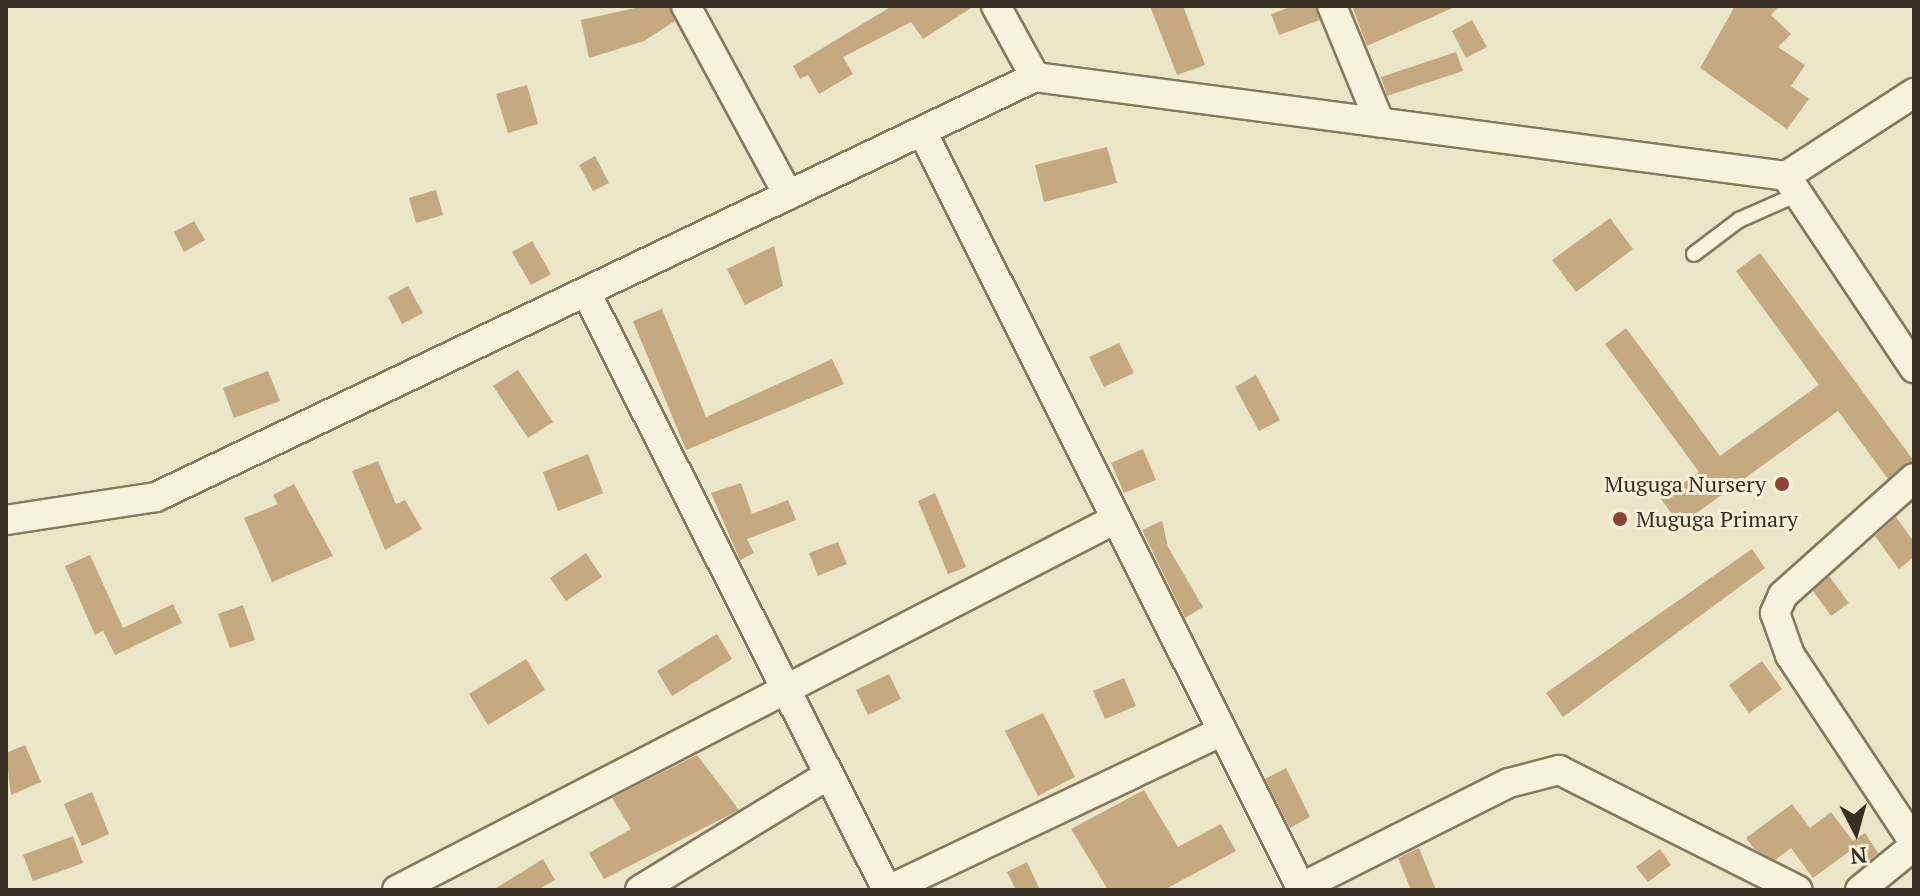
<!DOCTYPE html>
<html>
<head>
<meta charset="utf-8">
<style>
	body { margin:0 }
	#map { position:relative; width:1920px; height:896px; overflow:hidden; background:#ebe6c8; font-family:"PT Serif",serif }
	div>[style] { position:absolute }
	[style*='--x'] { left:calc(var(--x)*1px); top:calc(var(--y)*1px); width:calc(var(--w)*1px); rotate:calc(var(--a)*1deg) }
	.building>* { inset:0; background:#c5a981 }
	.roads { filter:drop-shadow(2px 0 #857a5f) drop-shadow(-2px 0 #857a5f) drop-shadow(0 2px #857a5f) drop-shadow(0 -2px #857a5f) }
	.service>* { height:14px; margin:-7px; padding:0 7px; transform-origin:7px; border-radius:7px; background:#f6f2db }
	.minor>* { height:28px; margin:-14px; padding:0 14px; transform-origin:14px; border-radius:14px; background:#f6f2db }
	.dots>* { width:22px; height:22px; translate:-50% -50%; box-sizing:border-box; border:4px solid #f3efd7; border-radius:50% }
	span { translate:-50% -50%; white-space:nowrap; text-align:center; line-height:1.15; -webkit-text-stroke:6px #f3efd7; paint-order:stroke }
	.poi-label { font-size:22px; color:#372f21 }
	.right { translate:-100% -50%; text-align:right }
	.left { translate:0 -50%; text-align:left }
	.frame { position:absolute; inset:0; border:8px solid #372f21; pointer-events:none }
	.north { position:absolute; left:1816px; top:792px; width:80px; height:80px; -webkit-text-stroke:6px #f3efd7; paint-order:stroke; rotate:174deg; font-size:22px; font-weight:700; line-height:32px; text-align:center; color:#372f21 }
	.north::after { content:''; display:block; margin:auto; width:28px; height:36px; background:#372f21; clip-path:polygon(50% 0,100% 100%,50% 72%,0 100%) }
</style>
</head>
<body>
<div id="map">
	<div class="building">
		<div style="clip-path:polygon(644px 6px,669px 6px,675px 21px,644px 41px,589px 58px,581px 20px)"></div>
		<div style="clip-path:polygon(892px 6px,974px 6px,923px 39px,911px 22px,843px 57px,853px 74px,819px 94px,808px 75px,800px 79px,793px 66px)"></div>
		<div style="clip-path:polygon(1150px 6px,1183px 6px,1205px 65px,1177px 75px)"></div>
		<div style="clip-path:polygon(1293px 6px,1315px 6px,1320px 20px,1279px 35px,1271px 14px)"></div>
		<div style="clip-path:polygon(1352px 6px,1457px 6px,1367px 46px)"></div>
		<div style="clip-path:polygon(1735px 6px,1779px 6px,1771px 15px,1791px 34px,1778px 47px,1805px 65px,1791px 86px,1809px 99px,1787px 129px,1700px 68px)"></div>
		<div style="clip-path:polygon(1472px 20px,1487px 47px,1466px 58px,1452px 31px)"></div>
		<div style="clip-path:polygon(1456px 52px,1463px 71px,1387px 96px,1381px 77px)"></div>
		<div style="clip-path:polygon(527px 85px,538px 124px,508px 133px,496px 94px)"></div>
		<div style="clip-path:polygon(1107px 147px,1117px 183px,1044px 202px,1035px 165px)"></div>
		<div style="clip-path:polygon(595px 156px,609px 183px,593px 191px,579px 165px)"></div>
		<div style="clip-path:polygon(436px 190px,443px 215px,416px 223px,409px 198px)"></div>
		<div style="clip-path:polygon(1610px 218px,1633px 249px,1576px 292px,1552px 260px)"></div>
		<div style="clip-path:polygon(194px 221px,205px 240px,184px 252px,174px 232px)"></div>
		<div style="clip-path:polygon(532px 241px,551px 274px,531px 285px,512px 252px)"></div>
		<div style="clip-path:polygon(774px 246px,783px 286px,745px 305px,727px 269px)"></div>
		<div style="clip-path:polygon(1760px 253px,1914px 461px,1888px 479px,1838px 411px,1680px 525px,1661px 499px,1699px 472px,1605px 344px,1626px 328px,1720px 456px,1819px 385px,1736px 271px)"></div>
		<div style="clip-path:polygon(408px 286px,423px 313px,402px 324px,388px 297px)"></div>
		<div style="clip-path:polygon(662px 309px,706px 417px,832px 359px,844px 384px,686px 450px,633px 321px)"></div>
		<div style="clip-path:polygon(1119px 343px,1134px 373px,1104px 387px,1089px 357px)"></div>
		<div style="clip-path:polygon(518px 370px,553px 422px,528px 438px,493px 386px)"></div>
		<div style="clip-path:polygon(268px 371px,280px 401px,234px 418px,223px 388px)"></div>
		<div style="clip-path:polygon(1256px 375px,1280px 420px,1259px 431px,1235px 387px)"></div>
		<div style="clip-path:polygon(1143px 449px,1156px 480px,1124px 493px,1111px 463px)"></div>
		<div style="clip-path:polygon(588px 454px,603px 493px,558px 511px,543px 472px)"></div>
		<div style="clip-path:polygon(378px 461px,396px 504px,405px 500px,422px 529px,385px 550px,352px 471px)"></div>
		<div style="clip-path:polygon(741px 483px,752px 514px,788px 500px,796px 520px,747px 539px,754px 553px,740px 560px,711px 493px)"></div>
		<div style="clip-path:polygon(294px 484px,333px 556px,272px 582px,244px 518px,278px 504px,273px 495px)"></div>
		<div style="clip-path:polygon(935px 493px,966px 567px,948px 574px,918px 501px)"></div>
		<div style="clip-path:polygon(1896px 517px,1914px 542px,1914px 557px,1899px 569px,1875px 536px)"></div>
		<div style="clip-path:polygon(1162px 521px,1168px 547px,1203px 607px,1185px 618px,1142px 530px)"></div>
		<div style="clip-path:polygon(838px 542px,847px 564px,818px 576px,809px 553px)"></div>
		<div style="clip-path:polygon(1752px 549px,1765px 568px,1563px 717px,1546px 693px)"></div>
		<div style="clip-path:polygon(586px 553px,602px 577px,566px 601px,550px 578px)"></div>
		<div style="clip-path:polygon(90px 555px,123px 628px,173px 604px,182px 623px,115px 655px,103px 631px,95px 635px,65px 566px)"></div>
		<div style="clip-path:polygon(1829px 576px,1849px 603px,1831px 616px,1813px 591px)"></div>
		<div style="clip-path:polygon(243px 605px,255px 640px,230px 648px,218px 614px)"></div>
		<div style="clip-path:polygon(717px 634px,732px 659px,672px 696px,657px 671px)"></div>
		<div style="clip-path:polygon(526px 659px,545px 690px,488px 725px,469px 694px)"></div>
		<div style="clip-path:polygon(1762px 661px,1782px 689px,1749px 713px,1729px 685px)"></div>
		<div style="clip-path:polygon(889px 674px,901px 699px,868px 715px,856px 690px)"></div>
		<div style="clip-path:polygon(1124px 678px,1136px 706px,1105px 719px,1093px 691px)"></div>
		<div style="clip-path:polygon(1043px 713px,1075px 777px,1038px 796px,1005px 731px)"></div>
		<div style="clip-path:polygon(25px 745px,41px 782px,11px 795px,6px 753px)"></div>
		<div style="clip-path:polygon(697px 755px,739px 810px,604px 879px,589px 853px,631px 829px,612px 798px)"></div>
		<div style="clip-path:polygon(1286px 768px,1310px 817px,1290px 828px,1265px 779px)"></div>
		<div style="clip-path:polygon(1144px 790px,1178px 847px,1221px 824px,1236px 851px,1164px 890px,1108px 890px,1071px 829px)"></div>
		<div style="clip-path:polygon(92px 792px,109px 834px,82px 846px,64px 804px)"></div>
		<div style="clip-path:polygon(1792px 804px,1810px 828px,1831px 812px,1853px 841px,1865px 833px,1878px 853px,1862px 867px,1850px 851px,1813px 878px,1791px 848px,1775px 860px,1754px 849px,1746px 838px)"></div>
		<div style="clip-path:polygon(73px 836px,83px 863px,33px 881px,23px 855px)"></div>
		<div style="clip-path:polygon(1419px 848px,1436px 890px,1411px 890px,1398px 858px)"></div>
		<div style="clip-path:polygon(1660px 849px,1671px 865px,1648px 882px,1636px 867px)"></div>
		<div style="clip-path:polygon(543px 859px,555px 880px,537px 890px,493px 890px)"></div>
		<div style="clip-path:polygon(1027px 862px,1040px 890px,1016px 890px,1007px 872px)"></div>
	</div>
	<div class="roads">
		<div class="service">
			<div style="--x:1694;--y:254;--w:56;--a:-37.1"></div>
			<div style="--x:1739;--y:220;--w:64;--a:-23.8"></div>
		</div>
		<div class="minor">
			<div style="--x:686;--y:6;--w:215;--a:61.6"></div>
			<div style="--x:996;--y:6;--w:81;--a:61.2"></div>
			<div style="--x:1332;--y:6;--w:126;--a:67.7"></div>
			<div style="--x:922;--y:131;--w:849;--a:63.4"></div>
			<div style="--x:1786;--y:176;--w:231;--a:56.3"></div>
			<div style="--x:586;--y:292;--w:669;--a:63.28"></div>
			<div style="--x:1914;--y:478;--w:176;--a:138.2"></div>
			<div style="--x:1783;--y:595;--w:20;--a:114"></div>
			<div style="--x:1775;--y:613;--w:45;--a:70.3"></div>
			<div style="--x:1790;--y:655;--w:224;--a:56.5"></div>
			<div style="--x:6;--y:520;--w:152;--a:-8.7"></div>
			<div style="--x:156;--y:497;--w:974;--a:-25.54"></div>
			<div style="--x:1035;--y:77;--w:757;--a:7.51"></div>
			<div style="--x:1786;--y:176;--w:153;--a:-33"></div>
			<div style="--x:1300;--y:888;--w:234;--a:-26.7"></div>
			<div style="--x:1509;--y:783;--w:52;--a:-14.6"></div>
			<div style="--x:1559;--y:770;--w:267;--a:26.7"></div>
			<div style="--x:397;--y:890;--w:807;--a:-27.3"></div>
			<div style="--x:640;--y:890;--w:219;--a:-31.4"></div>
			<div style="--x:888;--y:890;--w:369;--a:-25.4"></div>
			<div style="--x:1860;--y:890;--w:70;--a:-39.2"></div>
		</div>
	</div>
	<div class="dots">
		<div style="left:1782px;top:484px;background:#8f4234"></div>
		<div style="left:1620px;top:519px;background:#8f4234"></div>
	</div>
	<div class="poi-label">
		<span class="right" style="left:1766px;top:484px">Muguga Nursery</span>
		<span class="left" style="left:1636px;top:519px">Muguga Primary</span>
	</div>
	<div class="frame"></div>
	<div class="north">N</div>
</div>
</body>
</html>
